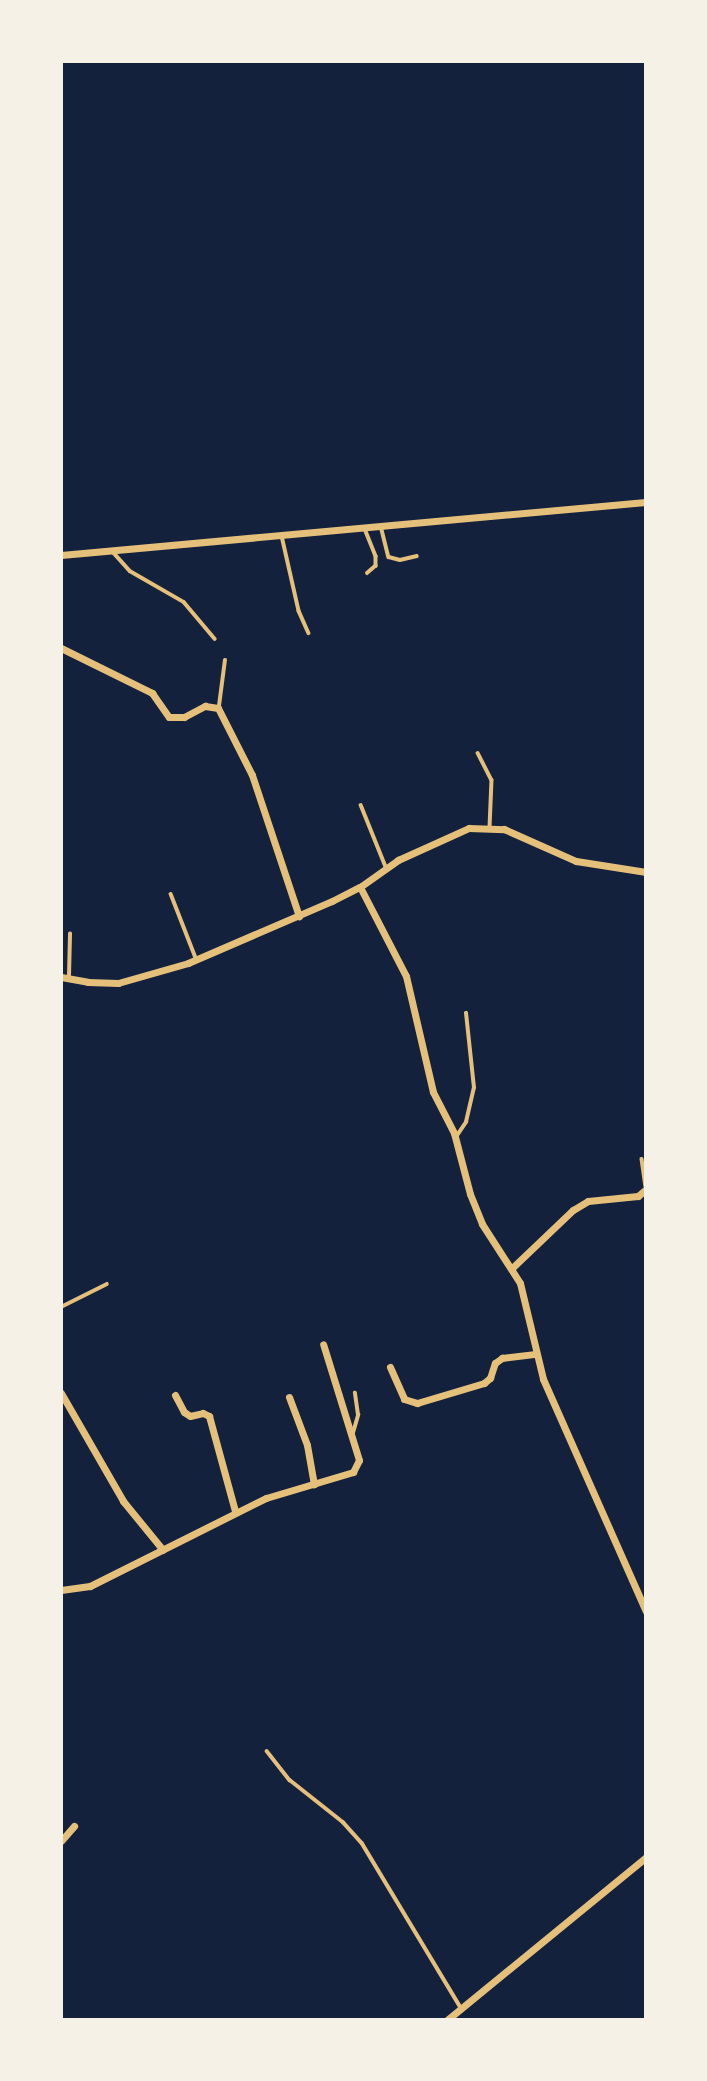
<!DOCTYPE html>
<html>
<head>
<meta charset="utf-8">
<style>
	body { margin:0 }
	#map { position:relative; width:707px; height:2081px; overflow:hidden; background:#14213d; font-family:Manrope,sans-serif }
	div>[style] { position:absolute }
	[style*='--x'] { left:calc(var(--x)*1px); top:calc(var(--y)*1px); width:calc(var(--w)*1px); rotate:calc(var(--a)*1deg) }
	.service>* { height:3.5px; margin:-1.75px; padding:0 1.75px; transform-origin:1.75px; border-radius:1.75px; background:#e5c07b }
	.minor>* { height:7px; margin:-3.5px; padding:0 3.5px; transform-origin:3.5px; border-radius:3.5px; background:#e5c07b }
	span { translate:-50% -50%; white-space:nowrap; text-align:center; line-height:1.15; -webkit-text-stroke:7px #f6f1e7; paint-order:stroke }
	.frame { position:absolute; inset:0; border:63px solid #f6f1e7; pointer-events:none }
</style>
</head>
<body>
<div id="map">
	<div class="service">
		<div style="--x:381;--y:526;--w:32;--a:76"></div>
		<div style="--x:389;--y:557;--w:11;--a:15"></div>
		<div style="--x:400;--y:560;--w:17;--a:-13"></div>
		<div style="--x:365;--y:529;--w:29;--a:68"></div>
		<div style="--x:376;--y:556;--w:10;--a:90"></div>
		<div style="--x:376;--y:566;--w:11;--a:139"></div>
		<div style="--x:282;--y:536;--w:77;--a:77.2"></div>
		<div style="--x:299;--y:611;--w:24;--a:66"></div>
		<div style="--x:113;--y:552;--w:25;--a:48"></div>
		<div style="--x:130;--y:571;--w:62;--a:29.9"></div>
		<div style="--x:184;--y:602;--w:48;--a:50"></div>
		<div style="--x:219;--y:706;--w:46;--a:-82.6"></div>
		<div style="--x:478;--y:753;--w:30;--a:63"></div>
		<div style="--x:492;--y:780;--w:48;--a:92.4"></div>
		<div style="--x:361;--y:805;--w:67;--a:68"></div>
		<div style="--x:171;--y:894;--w:69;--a:68.7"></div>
		<div style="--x:69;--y:976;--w:42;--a:-88.6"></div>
		<div style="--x:456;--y:1137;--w:18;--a:-56"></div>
		<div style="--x:466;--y:1122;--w:35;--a:-77"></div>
		<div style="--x:474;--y:1088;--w:75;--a:-96.1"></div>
		<div style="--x:642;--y:1159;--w:27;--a:82"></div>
		<div style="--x:61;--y:1307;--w:51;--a:-26.6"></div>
		<div style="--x:353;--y:1433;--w:19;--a:-74"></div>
		<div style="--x:358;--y:1415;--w:22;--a:-98"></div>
		<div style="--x:267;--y:1751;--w:37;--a:52"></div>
		<div style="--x:290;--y:1780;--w:68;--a:38.4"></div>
		<div style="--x:343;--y:1822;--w:28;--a:48"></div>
		<div style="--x:362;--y:1843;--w:192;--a:59"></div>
	</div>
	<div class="minor">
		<div style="--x:61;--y:555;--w:587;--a:-5.18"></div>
		<div style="--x:61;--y:648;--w:102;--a:26.3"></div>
		<div style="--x:152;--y:693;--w:29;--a:55"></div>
		<div style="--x:169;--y:717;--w:15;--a:0"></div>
		<div style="--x:184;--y:717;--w:24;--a:-28"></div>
		<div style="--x:205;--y:706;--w:13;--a:9"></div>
		<div style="--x:218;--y:708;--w:75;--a:63.1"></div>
		<div style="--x:252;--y:775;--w:149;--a:71.6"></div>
		<div style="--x:360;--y:887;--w:100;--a:62.7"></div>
		<div style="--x:406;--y:976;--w:119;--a:76.9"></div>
		<div style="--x:433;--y:1092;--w:46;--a:62.9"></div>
		<div style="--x:454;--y:1133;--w:63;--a:75.3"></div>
		<div style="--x:470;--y:1194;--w:32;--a:68"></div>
		<div style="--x:482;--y:1224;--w:70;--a:57.2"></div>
		<div style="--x:520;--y:1283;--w:99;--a:76.5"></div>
		<div style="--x:543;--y:1379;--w:254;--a:66.1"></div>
		<div style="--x:61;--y:977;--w:27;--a:10"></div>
		<div style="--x:88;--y:982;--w:30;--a:2"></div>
		<div style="--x:118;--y:983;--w:73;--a:-15.9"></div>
		<div style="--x:188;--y:963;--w:157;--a:-23.3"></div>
		<div style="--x:332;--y:901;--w:31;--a:-27"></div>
		<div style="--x:360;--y:887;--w:47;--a:-35.4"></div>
		<div style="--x:398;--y:860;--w:78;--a:-24.3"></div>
		<div style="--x:469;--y:828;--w:35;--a:2"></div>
		<div style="--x:504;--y:829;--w:79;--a:24"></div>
		<div style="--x:576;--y:861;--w:71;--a:8.9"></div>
		<div style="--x:512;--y:1268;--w:84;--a:-43.6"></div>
		<div style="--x:573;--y:1210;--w:17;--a:-31"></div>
		<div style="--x:588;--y:1201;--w:50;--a:-5.7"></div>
		<div style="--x:638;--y:1196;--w:11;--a:-41"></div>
		<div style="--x:390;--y:1367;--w:35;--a:66"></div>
		<div style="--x:404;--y:1399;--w:14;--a:17"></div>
		<div style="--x:417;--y:1403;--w:70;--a:-16.6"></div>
		<div style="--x:484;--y:1383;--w:8;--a:-40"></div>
		<div style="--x:490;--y:1378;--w:16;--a:-72"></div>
		<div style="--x:495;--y:1363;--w:9;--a:-36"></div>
		<div style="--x:502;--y:1358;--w:34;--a:-7"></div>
		<div style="--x:61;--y:1393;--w:125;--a:60.1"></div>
		<div style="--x:123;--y:1501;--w:63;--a:50.8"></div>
		<div style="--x:175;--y:1395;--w:19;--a:62"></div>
		<div style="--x:184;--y:1412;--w:7;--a:34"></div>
		<div style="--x:190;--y:1416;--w:13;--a:-13"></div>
		<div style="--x:203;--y:1413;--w:7;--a:27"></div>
		<div style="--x:209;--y:1416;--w:98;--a:74.7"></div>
		<div style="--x:289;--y:1397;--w:51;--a:69.4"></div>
		<div style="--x:307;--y:1445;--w:40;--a:80"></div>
		<div style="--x:61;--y:1590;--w:29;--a:-8"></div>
		<div style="--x:90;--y:1586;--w:197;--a:-26.6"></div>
		<div style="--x:266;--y:1498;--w:91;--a:-16.6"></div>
		<div style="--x:353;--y:1472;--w:13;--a:-63"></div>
		<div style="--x:359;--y:1460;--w:121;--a:-107.2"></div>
		<div style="--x:61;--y:1841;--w:20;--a:-49"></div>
		<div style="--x:447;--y:2020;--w:257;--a:-39.3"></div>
	</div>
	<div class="frame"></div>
</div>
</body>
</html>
